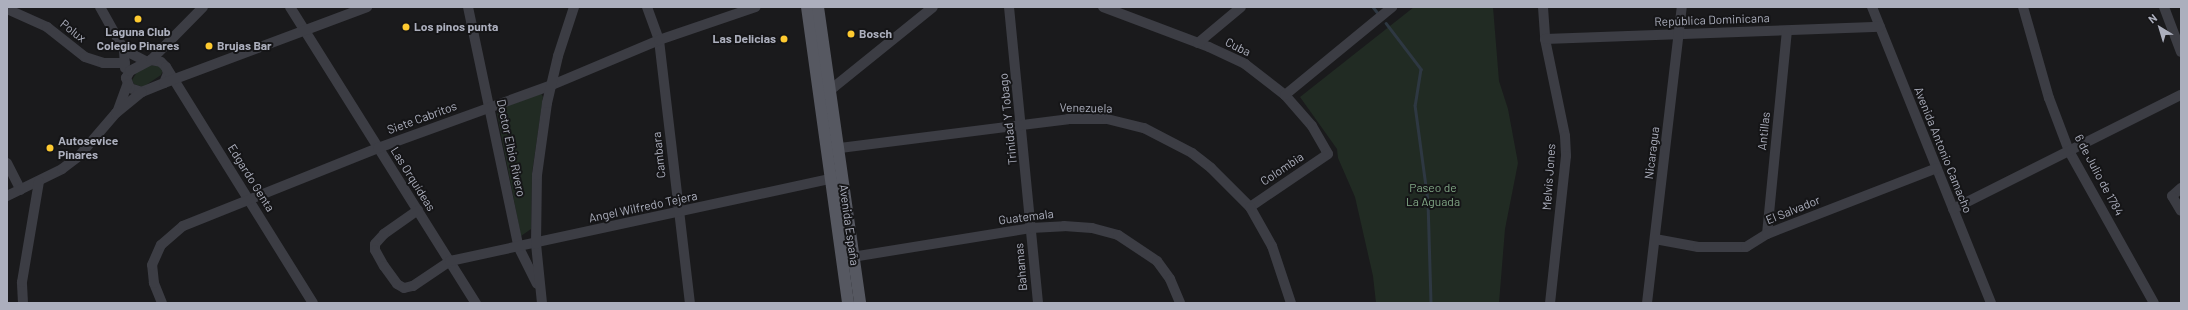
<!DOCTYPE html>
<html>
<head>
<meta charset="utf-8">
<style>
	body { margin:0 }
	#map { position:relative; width:2188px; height:310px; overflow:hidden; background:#1a1a1c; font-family:Barlow,sans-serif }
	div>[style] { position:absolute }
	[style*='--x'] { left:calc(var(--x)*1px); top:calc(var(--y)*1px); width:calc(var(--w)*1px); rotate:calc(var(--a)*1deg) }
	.green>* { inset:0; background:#212b23 }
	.stream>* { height:2.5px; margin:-1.25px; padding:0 1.25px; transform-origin:1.25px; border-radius:1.25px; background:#2e3842 }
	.minor>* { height:10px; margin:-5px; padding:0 5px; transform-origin:5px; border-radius:5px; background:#3c3d44 }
	.major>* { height:12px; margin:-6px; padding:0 6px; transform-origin:6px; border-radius:6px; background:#565861 }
	.dots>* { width:11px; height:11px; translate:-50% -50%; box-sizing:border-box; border:2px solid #151517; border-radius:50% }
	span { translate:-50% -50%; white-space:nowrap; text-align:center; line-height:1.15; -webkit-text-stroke:4px #151517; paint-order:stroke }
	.street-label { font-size:12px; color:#acafbd }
	.poi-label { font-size:12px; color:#acafbd; font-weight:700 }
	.left { translate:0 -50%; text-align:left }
	.right { translate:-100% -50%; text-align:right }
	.park-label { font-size:12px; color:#82a987 }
	.frame { position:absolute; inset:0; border:8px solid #acafbd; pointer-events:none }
	.north { position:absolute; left:2140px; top:8px; width:40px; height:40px; -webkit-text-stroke:3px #151517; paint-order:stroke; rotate:322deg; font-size:11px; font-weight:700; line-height:16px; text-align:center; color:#acafbd }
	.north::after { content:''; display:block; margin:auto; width:14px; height:18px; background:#acafbd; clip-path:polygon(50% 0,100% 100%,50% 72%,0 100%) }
</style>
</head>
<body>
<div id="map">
	<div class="green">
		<div style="clip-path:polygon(1414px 7px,1493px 7px,1499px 81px,1508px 109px,1518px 163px,1505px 229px,1499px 303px,1376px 303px,1373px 276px,1355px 197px,1338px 158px,1337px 149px,1300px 97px)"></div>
		<div style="clip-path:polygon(149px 65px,159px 66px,163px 70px,161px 75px,143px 87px,134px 84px,132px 80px,137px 72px)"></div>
		<div style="clip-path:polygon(541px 93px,543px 97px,532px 173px,531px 229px,521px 236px,497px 114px,500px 109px)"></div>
	</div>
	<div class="stream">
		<div style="--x:1373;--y:7;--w:6;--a:51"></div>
		<div style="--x:1386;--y:23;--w:58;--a:52.7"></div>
		<div style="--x:1421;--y:69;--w:36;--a:99"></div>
		<div style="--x:1415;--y:105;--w:97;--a:82.3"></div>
		<div style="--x:1428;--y:201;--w:102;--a:88.3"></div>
	</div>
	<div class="minor">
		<div style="--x:100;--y:7;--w:49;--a:60.8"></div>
		<div style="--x:124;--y:50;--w:18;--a:87"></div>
		<div style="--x:290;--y:7;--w:350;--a:57.9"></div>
		<div style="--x:468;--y:7;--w:246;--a:78.1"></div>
		<div style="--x:519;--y:248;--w:40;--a:63.4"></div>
		<div style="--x:647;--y:7;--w:35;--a:70"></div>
		<div style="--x:659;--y:40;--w:265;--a:83.3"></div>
		<div style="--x:1009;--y:7;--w:297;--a:84.4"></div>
		<div style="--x:1103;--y:7;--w:113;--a:20.7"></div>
		<div style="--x:1209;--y:47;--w:40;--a:25"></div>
		<div style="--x:1245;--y:64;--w:51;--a:37.8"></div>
		<div style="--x:1285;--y:95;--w:41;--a:48.9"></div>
		<div style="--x:1312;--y:126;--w:32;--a:60"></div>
		<div style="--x:1328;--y:154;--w:94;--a:145.8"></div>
		<div style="--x:1543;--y:7;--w:32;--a:86"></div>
		<div style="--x:1545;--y:39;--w:99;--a:78.3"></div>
		<div style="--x:1565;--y:136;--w:20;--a:87"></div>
		<div style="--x:1566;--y:156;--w:148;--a:96.2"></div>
		<div style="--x:1872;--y:7;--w:319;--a:68.1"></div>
		<div style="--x:2023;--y:7;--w:95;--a:74.1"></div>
		<div style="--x:2049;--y:98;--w:57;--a:69.3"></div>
		<div style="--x:2069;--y:151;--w:174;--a:60.8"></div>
		<div style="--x:2164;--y:7;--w:48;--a:69.3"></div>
		<div style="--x:7;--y:9;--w:44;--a:24.2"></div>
		<div style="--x:47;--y:27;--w:48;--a:38.3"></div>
		<div style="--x:85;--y:57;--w:19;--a:18"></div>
		<div style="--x:103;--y:63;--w:22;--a:0"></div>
		<div style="--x:1545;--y:39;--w:335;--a:-2.1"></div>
		<div style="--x:1198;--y:43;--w:56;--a:-39.9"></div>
		<div style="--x:124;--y:50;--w:25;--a:27"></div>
		<div style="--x:151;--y:60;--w:10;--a:11"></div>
		<div style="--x:161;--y:62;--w:7;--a:45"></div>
		<div style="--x:166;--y:67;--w:6;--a:72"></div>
		<div style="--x:168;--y:73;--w:11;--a:112"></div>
		<div style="--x:164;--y:83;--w:24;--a:158"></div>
		<div style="--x:142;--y:92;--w:13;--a:-162"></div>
		<div style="--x:130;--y:88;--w:11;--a:-112"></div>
		<div style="--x:126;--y:78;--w:8;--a:-60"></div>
		<div style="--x:130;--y:71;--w:24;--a:-28"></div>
		<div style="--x:151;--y:60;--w:74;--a:-45.5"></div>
		<div style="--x:166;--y:67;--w:278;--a:58.1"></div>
		<div style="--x:164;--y:83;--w:217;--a:-20.5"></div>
		<div style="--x:824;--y:89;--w:10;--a:-11"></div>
		<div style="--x:834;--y:87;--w:127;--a:-38.9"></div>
		<div style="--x:1285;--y:95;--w:139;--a:-39.4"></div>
		<div style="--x:118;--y:110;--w:27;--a:-70"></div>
		<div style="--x:832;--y:149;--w:238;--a:-7.2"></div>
		<div style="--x:1068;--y:119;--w:39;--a:0"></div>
		<div style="--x:1107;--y:119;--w:38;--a:14"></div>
		<div style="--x:1144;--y:128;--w:54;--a:27.5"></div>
		<div style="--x:1192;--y:153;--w:24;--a:38"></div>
		<div style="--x:1211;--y:168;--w:55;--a:45"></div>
		<div style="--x:1250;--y:207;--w:45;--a:60.6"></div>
		<div style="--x:1272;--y:246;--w:60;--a:71.6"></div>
		<div style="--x:7;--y:163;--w:30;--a:63"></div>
		<div style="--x:2181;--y:188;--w:12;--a:138"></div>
		<div style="--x:2172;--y:196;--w:17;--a:59"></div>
		<div style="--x:7;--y:196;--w:61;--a:-26.1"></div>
		<div style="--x:62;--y:169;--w:21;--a:-37"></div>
		<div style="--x:79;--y:156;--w:57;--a:-49.3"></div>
		<div style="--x:116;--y:113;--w:33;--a:-39"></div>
		<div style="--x:1953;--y:209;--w:255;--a:-26.6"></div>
		<div style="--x:418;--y:210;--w:42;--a:144.8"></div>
		<div style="--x:384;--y:234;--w:13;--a:132"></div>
		<div style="--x:375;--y:244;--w:6;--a:90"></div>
		<div style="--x:375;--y:250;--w:18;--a:61"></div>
		<div style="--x:384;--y:266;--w:22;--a:54"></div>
		<div style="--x:397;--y:284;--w:8;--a:30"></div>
		<div style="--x:404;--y:288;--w:9;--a:-13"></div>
		<div style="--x:413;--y:286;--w:45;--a:-34"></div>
		<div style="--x:450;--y:261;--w:397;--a:-12.2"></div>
		<div style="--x:1767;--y:234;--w:204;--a:-84.4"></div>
		<div style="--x:1655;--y:239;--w:44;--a:10.5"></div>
		<div style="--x:1698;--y:247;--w:48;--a:0"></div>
		<div style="--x:1746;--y:247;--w:25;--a:-32"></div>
		<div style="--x:1767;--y:234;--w:182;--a:-21.2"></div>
		<div style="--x:846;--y:258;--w:187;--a:-9.2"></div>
		<div style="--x:1031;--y:228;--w:33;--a:-3"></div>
		<div style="--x:1064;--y:226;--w:28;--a:4"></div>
		<div style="--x:1092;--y:228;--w:27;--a:15"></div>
		<div style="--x:1118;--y:235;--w:47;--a:33.7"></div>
		<div style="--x:1157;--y:261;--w:22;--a:54"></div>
		<div style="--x:1170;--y:279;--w:26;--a:67"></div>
		<div style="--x:23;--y:303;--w:21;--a:-93"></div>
		<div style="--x:22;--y:282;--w:102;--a:-80.4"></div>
		<div style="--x:162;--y:303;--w:22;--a:-112"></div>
		<div style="--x:154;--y:283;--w:18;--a:-96"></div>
		<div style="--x:152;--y:265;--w:22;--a:-66"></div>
		<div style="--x:161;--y:245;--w:29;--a:-41"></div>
		<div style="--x:183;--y:226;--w:210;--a:-21.8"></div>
		<div style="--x:378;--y:148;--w:185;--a:-19.9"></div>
		<div style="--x:552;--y:85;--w:116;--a:-22.8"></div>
		<div style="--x:659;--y:40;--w:102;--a:-18.8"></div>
		<div style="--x:542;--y:303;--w:59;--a:-95.8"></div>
		<div style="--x:536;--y:244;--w:69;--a:-89.2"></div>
		<div style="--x:537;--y:175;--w:73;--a:-82.1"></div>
		<div style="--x:547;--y:103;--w:48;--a:-76.8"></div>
		<div style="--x:558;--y:56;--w:52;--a:-71.9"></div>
		<div style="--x:1647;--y:303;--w:298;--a:-83.3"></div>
	</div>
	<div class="major">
		<div style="--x:807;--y:7;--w:299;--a:82.1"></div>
		<div style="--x:818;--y:7;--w:299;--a:81.9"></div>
	</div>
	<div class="dots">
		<div style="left:138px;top:19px;background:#feca30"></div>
		<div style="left:406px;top:27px;background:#feca30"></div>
		<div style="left:851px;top:34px;background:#feca30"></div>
		<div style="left:784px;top:39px;background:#feca30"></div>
		<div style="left:209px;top:46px;background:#feca30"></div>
		<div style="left:50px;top:148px;background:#feca30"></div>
	</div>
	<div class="street-label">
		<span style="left:1712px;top:20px;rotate:-2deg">República Dominicana</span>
		<span style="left:73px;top:31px;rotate:38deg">Polux</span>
		<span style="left:1238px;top:47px;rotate:27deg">Cuba</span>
		<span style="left:1086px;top:108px;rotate:1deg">Venezuela</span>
		<span style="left:422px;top:118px;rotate:-20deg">Siete Cabritos</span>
		<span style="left:1008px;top:119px;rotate:-96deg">Trinidad Y Tobago</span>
		<span style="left:1764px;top:131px;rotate:-84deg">Antillas</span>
		<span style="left:511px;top:148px;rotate:78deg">Doctor Elbio Rivero</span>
		<span style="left:1943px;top:150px;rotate:68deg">Avenida Antonio Camacho</span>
		<span style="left:1652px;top:153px;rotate:-83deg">Nicaragua</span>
		<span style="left:659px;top:155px;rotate:-96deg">Cambara</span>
		<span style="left:1282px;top:169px;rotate:-34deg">Colombia</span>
		<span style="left:2099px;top:175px;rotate:62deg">6 de Julio de 1784</span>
		<span style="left:1549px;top:177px;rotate:-86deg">Melvis Jones</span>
		<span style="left:251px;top:178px;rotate:58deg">Edgardo Genta</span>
		<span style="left:413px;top:179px;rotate:58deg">Las Orquídeas</span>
		<span style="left:643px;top:207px;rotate:-12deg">Angel Wilfredo Tejera</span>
		<span style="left:1793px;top:210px;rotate:-22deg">El Salvador</span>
		<span style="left:1026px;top:217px;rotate:-7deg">Guatemala</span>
		<span style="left:849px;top:225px;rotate:82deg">Avenida España</span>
		<span style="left:1021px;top:267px;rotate:-95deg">Bahamas</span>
	</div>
	<div class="poi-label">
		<span class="left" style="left:414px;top:27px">Los pinos punta</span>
		<span style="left:138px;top:39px">Laguna Club<br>Colegio Pinares</span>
		<span class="left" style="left:859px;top:34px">Bosch</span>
		<span class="right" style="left:776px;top:39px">Las Delicias</span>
		<span class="left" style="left:217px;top:46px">Brujas Bar</span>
		<span class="left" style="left:58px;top:148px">Autosevice<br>Pinares</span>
	</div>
	<div class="park-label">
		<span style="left:1433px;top:195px">Paseo de<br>La Aguada</span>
	</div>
	<div class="frame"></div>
	<div class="north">N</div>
</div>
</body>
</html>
